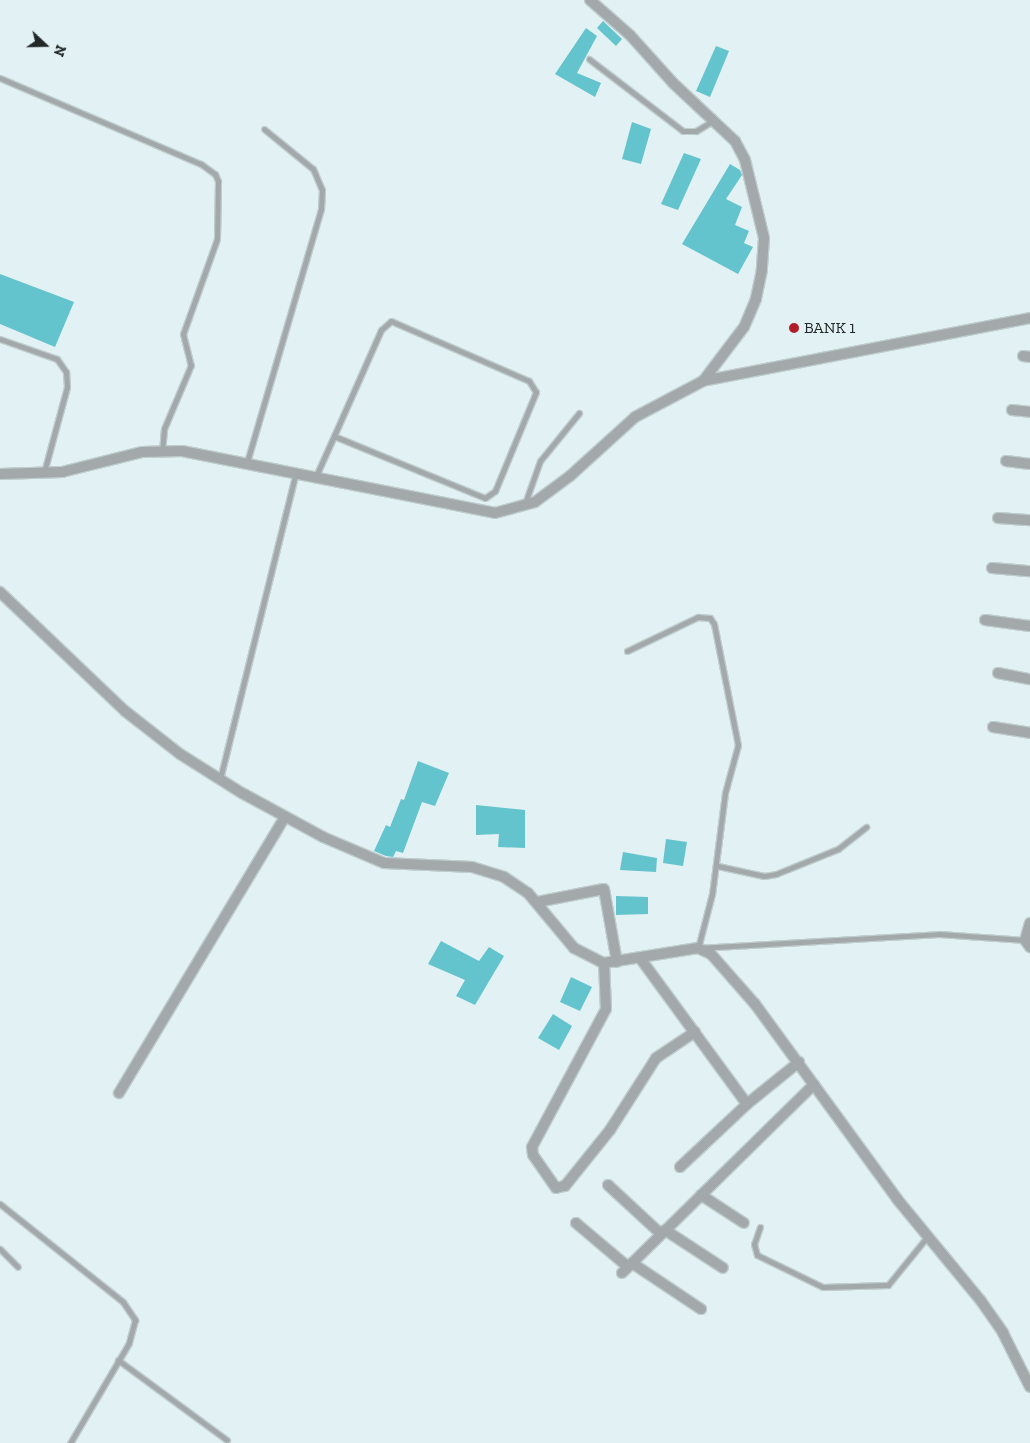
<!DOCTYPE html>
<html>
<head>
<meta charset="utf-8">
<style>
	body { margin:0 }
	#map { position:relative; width:1030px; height:1443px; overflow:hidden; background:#e2f1f3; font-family:"Zilla Slab",serif }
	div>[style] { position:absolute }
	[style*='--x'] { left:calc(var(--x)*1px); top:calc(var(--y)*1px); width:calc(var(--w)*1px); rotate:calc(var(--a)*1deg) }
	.building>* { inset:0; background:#64c4cd }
	.roads { filter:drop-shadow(1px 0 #bfcdce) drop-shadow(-1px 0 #bfcdce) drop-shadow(0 1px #bfcdce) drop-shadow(0 -1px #bfcdce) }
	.service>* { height:5px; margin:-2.5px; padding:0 2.5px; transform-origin:2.5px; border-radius:2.5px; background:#a3a9aa }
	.minor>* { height:10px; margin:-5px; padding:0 5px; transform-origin:5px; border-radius:5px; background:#a3a9aa }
	.dots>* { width:14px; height:14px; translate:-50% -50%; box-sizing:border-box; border:2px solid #e2f1f3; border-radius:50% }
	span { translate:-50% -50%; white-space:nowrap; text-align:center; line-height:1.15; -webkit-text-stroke:5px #e2f1f3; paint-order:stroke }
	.poi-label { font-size:16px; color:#222728 }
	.left { translate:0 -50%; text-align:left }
	.north { position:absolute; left:20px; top:20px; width:50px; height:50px; -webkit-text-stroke:4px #e2f1f3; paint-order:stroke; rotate:111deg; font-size:14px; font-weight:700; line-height:20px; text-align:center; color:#222728 }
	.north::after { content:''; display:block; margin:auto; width:18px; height:22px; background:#222728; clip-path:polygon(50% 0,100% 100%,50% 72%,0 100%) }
</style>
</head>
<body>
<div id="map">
	<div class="building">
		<div style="clip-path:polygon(603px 21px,622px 39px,616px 46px,597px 28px)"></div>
		<div style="clip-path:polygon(586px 28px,597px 36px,577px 73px,601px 83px,595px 97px,555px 74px)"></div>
		<div style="clip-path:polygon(716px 46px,729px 51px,710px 97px,696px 91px)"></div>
		<div style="clip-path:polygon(632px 122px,651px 129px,641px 164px,622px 159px)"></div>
		<div style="clip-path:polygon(684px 153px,701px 159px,678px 210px,661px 204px)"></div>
		<div style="clip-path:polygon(730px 164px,740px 170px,742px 175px,726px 199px,742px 207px,735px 225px,749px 231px,744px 243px,753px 247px,738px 274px,682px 244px)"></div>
		<div style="clip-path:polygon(0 274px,74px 302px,55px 347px,0 324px)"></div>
		<div style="clip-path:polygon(418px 761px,449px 773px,435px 806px,422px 802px,403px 853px,396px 851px,393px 857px,386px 856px,374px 851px,386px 825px,390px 827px,401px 799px,404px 800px)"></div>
		<div style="clip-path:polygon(476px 805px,525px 810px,525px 848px,498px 847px,499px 834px,476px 835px)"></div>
		<div style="clip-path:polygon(666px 839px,687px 842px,683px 866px,663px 863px)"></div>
		<div style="clip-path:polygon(623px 852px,657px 858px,656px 872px,620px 870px)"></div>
		<div style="clip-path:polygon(616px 896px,648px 897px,648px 914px,616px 915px)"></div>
		<div style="clip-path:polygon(441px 941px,479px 961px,489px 947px,504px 956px,475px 1005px,456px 996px,465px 980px,428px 964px)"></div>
		<div style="clip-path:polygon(571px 977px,592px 987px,580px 1011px,560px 1002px)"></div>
		<div style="clip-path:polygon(553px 1014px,572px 1026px,559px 1050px,538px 1038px)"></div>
	</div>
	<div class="roads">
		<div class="service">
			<div style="--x:589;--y:59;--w:118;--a:37.5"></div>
			<div style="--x:683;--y:131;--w:13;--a:0"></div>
			<div style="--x:696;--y:131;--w:21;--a:-31"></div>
			<div style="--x:0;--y:78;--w:219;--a:23.2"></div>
			<div style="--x:201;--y:164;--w:17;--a:36"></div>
			<div style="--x:215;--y:174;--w:8;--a:67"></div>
			<div style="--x:218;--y:181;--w:58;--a:91"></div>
			<div style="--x:217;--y:239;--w:101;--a:109.7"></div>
			<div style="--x:183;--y:334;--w:32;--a:76"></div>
			<div style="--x:191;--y:365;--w:69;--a:112.9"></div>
			<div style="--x:164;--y:429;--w:21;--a:95"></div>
			<div style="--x:0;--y:339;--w:60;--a:19.3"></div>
			<div style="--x:57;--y:359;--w:16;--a:55"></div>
			<div style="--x:66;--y:372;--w:15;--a:86"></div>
			<div style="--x:67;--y:387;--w:88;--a:105.1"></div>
			<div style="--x:247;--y:462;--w:264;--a:-73.7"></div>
			<div style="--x:321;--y:209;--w:19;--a:-87"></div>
			<div style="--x:322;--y:190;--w:23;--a:-113"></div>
			<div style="--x:313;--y:169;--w:63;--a:-140.8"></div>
			<div style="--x:316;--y:476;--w:44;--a:-65.8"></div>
			<div style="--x:334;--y:436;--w:116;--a:-66.1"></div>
			<div style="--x:381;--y:330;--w:13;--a:-42"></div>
			<div style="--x:391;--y:321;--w:150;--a:23.5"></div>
			<div style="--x:529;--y:381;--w:13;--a:58"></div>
			<div style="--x:536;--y:392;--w:107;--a:112.5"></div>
			<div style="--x:495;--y:491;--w:12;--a:145"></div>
			<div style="--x:485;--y:498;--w:163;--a:-157.7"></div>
			<div style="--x:524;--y:506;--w:48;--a:-70.4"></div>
			<div style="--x:540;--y:461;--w:62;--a:-50.9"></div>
			<div style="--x:627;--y:651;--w:79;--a:-25.6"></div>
			<div style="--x:698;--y:617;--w:12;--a:5"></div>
			<div style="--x:710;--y:618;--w:7;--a:56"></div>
			<div style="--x:714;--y:624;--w:123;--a:78.8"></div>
			<div style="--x:738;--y:745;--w:50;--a:105.2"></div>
			<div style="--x:725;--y:793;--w:102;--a:97.3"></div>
			<div style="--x:712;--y:894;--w:56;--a:104.5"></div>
			<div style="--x:698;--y:948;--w:241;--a:-3.3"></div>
			<div style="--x:939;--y:934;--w:86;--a:4"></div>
			<div style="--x:220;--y:779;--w:316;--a:-76.1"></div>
			<div style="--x:718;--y:866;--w:47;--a:12.3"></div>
			<div style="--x:764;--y:876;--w:12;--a:-9"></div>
			<div style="--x:776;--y:874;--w:67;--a:-22"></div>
			<div style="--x:838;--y:849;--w:36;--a:-38"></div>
			<div style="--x:0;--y:1204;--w:157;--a:38.5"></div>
			<div style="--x:123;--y:1302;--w:22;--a:56"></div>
			<div style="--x:135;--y:1320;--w:24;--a:105"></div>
			<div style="--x:129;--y:1343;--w:116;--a:120.5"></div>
			<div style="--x:760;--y:1227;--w:18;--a:109"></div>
			<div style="--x:754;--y:1244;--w:11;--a:75"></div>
			<div style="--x:757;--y:1255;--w:73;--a:25.9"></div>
			<div style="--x:823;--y:1287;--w:65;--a:-1.8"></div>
			<div style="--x:888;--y:1285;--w:62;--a:-50.9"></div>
			<div style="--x:0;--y:1249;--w:25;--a:45"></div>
			<div style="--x:118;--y:1360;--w:135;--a:36.3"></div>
		</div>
		<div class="minor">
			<div style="--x:590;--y:0;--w:53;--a:41.2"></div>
			<div style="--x:630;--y:35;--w:64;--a:48.1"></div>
			<div style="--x:673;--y:83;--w:85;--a:43.1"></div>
			<div style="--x:735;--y:141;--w:21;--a:62"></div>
			<div style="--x:745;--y:160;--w:80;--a:76.3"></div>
			<div style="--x:764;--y:238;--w:32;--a:94"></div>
			<div style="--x:762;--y:270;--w:30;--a:102"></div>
			<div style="--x:756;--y:299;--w:30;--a:113"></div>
			<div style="--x:744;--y:327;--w:68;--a:127.2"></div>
			<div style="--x:1023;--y:356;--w:7;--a:8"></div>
			<div style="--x:1012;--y:410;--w:18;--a:6"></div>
			<div style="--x:1006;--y:461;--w:24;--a:7"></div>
			<div style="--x:0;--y:474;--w:62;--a:-1.8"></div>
			<div style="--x:62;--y:472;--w:82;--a:-14"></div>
			<div style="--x:142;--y:452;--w:40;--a:-1.4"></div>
			<div style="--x:182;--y:451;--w:319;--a:11.2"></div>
			<div style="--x:495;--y:513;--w:41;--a:-15.4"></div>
			<div style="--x:535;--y:502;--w:44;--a:-36.6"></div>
			<div style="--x:570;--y:476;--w:88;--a:-42.2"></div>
			<div style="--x:635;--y:417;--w:77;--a:-27.9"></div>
			<div style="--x:703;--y:381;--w:333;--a:-10.9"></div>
			<div style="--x:998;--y:518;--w:32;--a:4"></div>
			<div style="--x:992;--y:568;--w:38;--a:5"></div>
			<div style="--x:0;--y:592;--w:173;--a:43.6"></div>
			<div style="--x:125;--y:711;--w:70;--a:38"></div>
			<div style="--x:180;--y:754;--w:73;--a:32.2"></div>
			<div style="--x:242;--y:793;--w:92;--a:28.5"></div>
			<div style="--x:323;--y:837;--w:66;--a:23.1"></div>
			<div style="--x:384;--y:863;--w:88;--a:2.6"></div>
			<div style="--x:472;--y:867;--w:34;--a:17"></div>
			<div style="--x:504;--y:877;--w:29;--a:34"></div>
			<div style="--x:528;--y:893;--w:72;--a:50.1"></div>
			<div style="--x:574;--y:948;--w:34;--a:27"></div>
			<div style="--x:604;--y:963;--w:95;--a:-9.1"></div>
			<div style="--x:698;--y:948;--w:14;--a:25"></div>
			<div style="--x:711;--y:954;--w:67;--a:48.7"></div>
			<div style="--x:755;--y:1004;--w:241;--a:53.9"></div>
			<div style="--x:897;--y:1199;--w:132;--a:50.5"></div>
			<div style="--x:981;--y:1301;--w:39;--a:55"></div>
			<div style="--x:1003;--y:1333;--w:60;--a:63.4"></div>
			<div style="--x:985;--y:620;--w:45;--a:7.6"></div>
			<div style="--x:998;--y:673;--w:33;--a:11"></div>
			<div style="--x:993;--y:727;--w:37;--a:9"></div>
			<div style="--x:537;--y:902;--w:68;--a:-11"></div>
			<div style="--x:604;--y:889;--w:74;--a:79.9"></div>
			<div style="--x:1030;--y:923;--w:18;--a:106"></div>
			<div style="--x:1025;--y:940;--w:9;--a:54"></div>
			<div style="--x:640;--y:958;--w:181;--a:53.8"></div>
			<div style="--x:604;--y:963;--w:46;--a:87.5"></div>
			<div style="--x:606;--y:1009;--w:157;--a:118.2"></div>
			<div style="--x:532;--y:1147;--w:8;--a:83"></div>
			<div style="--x:533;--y:1155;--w:40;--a:55.1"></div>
			<div style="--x:556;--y:1188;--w:9;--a:-13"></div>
			<div style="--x:565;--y:1186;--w:72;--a:-51.2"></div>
			<div style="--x:610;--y:1130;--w:85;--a:-57.4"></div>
			<div style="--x:656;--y:1058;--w:47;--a:-33.7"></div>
			<div style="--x:119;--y:1093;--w:322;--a:-59"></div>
			<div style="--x:680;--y:1167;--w:92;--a:-43.2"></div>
			<div style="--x:747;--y:1104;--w:67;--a:-38.9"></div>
			<div style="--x:608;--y:1185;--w:72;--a:42.8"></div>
			<div style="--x:701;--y:1195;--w:51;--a:33.1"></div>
			<div style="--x:576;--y:1223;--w:68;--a:40.2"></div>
			<div style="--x:665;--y:1230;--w:69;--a:33.2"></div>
			<div style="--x:632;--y:1263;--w:83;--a:33.7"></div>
			<div style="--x:622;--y:1273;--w:269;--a:-44.5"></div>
		</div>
	</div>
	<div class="dots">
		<div style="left:794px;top:328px;background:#b01e29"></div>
	</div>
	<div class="poi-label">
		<span class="left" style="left:804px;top:328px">BANK 1</span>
	</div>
	<div class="north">N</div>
</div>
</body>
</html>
